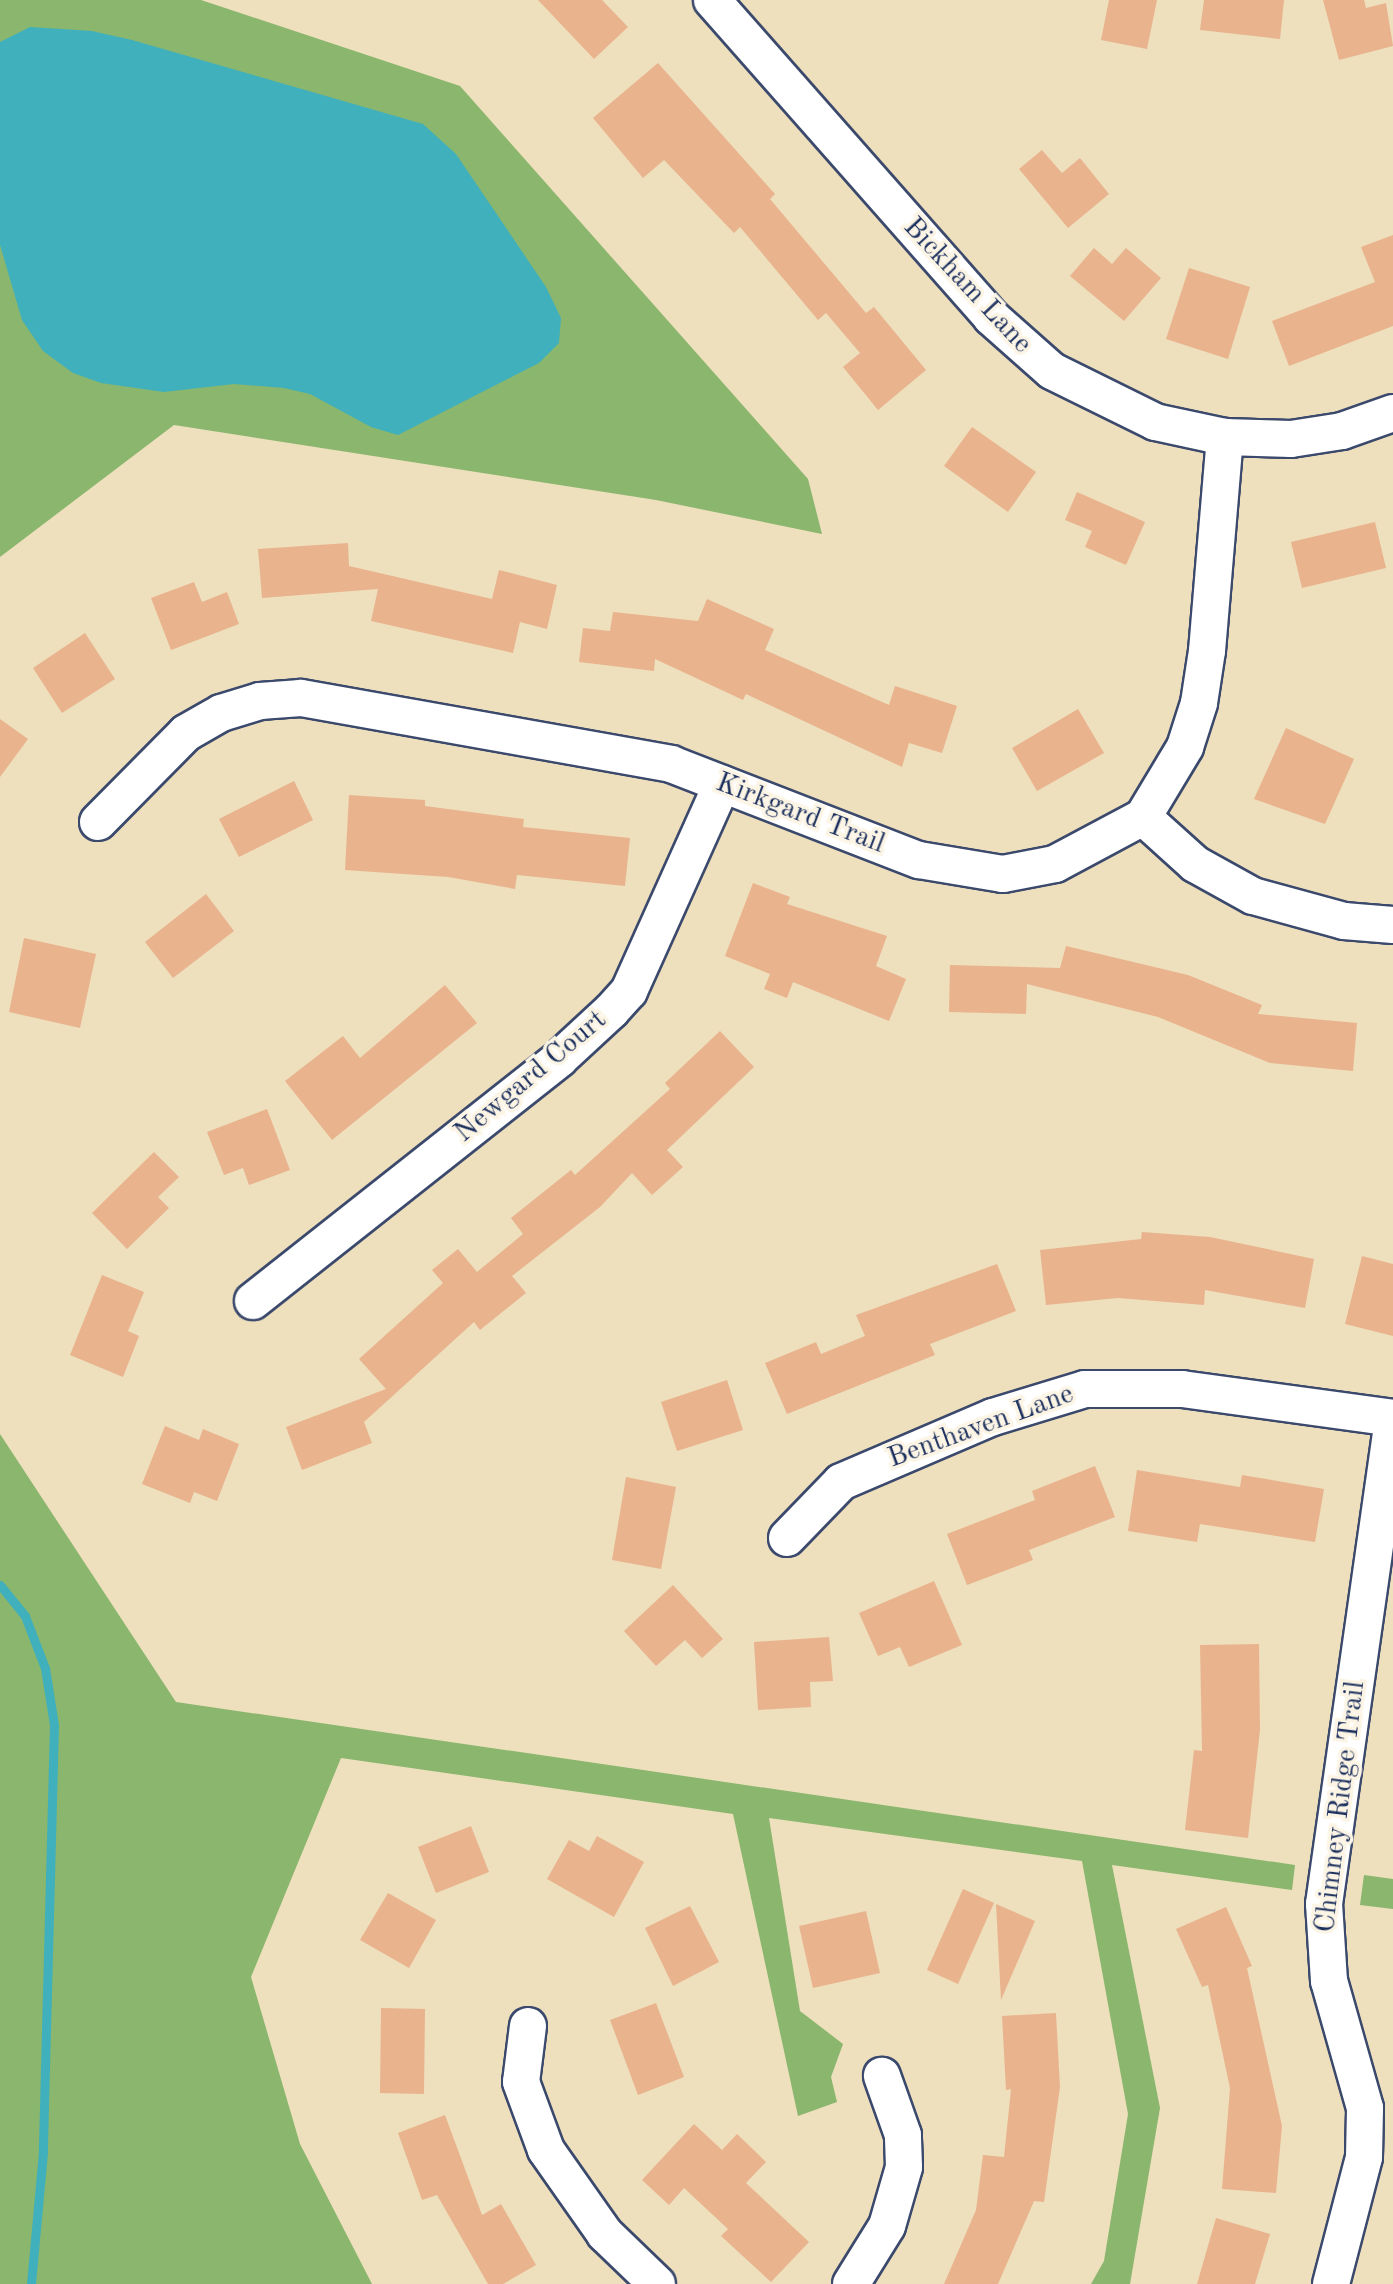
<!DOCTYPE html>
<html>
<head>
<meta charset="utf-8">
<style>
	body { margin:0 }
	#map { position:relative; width:1393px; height:2284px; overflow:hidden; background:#eedfbd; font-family:"Old Standard TT",serif }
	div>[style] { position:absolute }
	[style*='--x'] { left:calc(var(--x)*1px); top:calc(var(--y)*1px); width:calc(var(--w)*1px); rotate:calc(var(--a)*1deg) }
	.forest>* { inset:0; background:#8ab66e }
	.water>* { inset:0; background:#40b0bc }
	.stream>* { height:9px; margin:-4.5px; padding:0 4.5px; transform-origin:4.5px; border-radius:4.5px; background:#40b0bc }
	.building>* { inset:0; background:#e9b38e }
	.roads { filter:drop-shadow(2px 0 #3b496c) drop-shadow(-2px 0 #3b496c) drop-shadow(0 2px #3b496c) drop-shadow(0 -2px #3b496c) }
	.minor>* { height:36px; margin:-18px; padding:0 18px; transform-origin:18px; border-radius:18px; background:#fff }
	span { translate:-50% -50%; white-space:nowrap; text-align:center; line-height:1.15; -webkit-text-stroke:7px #fcf5e5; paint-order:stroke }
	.street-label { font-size:28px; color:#1b2f5e }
</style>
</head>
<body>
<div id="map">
	<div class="forest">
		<div style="clip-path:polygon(0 0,201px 0,460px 86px,808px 479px,822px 534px,656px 500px,174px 425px,0 557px)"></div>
		<div style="clip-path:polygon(0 1434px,176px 1702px,1295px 1865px,1292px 1890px,1112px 1865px,1160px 2108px,1130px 2284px,1091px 2284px,1104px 2261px,1128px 2114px,1082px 1861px,769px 1818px,800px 2011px,843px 2044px,831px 2077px,837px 2102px,798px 2116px,733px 1814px,341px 1758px,251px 1977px,300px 2144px,372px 2284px,0 2284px)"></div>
		<div style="clip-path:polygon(1364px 1875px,1393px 1879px,1393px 1909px,1360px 1905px)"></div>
	</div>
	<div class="water">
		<div style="clip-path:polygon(30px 27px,92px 31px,132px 40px,423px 124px,456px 154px,546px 287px,561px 318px,559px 343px,539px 363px,398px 435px,371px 427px,310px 394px,284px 388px,234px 384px,164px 392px,101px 383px,73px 373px,43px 351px,22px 320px,0 245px,0 42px)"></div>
	</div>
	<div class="stream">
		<div style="--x:0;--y:1585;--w:40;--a:51"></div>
		<div style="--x:25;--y:1616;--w:56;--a:69"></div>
		<div style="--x:45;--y:1668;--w:58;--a:81"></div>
		<div style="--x:54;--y:1725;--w:427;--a:91.5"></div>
		<div style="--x:43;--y:2152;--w:133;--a:95.2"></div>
	</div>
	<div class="building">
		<div style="clip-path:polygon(538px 0,602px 0,628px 27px,594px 59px)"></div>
		<div style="clip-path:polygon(1109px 0,1157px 0,1147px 49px,1101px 40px)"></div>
		<div style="clip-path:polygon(1204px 0,1284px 0,1280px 39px,1200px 30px)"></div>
		<div style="clip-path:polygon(1323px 0,1364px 0,1366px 8px,1386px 3px,1393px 46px,1339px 60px)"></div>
		<div style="clip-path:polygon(658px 63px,775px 194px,770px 199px,866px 313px,874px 307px,926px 370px,878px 410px,843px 367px,860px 353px,826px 313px,818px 320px,740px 227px,734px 233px,664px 160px,643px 178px,593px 118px)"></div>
		<div style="clip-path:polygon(1042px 150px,1062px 173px,1080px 158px,1109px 194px,1068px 228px,1019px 169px)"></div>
		<div style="clip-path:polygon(1393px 235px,1393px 326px,1289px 366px,1272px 321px,1375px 282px,1361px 247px)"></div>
		<div style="clip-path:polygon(1094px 248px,1112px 264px,1126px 248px,1161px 278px,1124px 321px,1070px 276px)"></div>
		<div style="clip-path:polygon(1189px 268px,1250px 287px,1228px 359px,1166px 339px)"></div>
		<div style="clip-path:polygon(972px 427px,1036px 472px,1008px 512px,944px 466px)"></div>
		<div style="clip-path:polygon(1077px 492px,1145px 522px,1126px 565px,1085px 547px,1092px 531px,1065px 520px)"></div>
		<div style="clip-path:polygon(1375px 522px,1386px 568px,1302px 588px,1291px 542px)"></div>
		<div style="clip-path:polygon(348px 543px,349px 566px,492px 599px,499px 570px,557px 585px,547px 629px,520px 622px,513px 653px,371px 621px,378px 589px,262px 598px,258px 549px)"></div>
		<div style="clip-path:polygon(194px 582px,202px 602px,227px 592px,239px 624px,171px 650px,151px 598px)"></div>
		<div style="clip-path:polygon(707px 599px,774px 629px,765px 650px,889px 705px,895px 686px,957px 706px,942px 753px,909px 743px,902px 767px,746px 694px,743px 700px,655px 659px,654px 671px,579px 662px,583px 628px,610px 631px,613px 612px,698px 621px)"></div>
		<div style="clip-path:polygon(85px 633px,115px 679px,62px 713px,33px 668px)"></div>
		<div style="clip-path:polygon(1078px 709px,1104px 753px,1037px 791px,1012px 748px)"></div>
		<div style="clip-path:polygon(0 719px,28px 739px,0 777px)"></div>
		<div style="clip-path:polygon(1286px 728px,1354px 759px,1325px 824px,1254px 799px)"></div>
		<div style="clip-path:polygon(294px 781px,313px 820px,239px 857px,219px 819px)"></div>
		<div style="clip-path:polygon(349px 795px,425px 800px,425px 806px,524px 819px,523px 827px,630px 838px,625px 886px,517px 875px,515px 889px,448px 877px,345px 870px)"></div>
		<div style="clip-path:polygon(753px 883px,790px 897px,787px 904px,887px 936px,876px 966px,906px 979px,889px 1021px,793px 982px,787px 998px,764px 989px,770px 974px,725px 956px)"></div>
		<div style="clip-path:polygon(206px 894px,234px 931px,173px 978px,145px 942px)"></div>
		<div style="clip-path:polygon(24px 938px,96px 954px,80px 1028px,9px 1012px)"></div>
		<div style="clip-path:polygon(1066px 946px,1188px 975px,1262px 1005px,1258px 1014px,1357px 1023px,1353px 1071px,1270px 1063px,1158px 1017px,1027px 984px,1026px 1014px,949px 1012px,950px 965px,1060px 968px)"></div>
		<div style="clip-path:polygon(445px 985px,477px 1023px,332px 1140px,285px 1081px,343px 1036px,360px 1058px)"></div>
		<div style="clip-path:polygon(720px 1031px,754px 1067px,667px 1150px,683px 1167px,652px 1195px,632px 1173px,600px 1207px,512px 1276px,526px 1293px,480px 1330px,474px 1322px,364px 1422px,372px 1443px,302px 1470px,286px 1427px,386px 1389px,359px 1359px,443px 1283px,432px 1270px,458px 1249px,477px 1272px,523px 1234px,511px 1218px,571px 1170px,575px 1175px,670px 1089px,665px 1083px)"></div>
		<div style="clip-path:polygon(267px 1109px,290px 1170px,249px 1185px,243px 1168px,224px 1175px,207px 1132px)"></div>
		<div style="clip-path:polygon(154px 1152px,179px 1177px,158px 1197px,169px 1208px,127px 1249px,92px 1213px)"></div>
		<div style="clip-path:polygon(1142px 1232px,1210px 1237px,1314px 1259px,1305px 1308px,1205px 1290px,1204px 1305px,1118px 1298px,1046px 1305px,1040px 1250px,1141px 1239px)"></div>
		<div style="clip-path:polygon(1362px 1256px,1393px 1264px,1393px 1336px,1345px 1324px)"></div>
		<div style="clip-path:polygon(997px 1264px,1016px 1311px,930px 1344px,935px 1355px,787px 1414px,765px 1363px,816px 1342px,821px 1354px,865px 1336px,856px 1315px)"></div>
		<div style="clip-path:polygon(102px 1275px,144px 1292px,128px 1331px,139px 1336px,123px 1377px,70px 1355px)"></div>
		<div style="clip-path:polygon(727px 1380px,743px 1430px,677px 1451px,661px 1402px)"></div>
		<div style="clip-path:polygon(165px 1426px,199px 1440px,203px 1429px,239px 1444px,217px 1501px,194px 1492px,190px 1503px,142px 1484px)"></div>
		<div style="clip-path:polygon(1095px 1466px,1115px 1517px,1029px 1550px,1033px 1560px,967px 1585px,947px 1534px,1035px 1500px,1032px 1491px)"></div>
		<div style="clip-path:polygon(1137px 1470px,1240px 1487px,1242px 1475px,1324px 1489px,1315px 1542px,1200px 1524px,1197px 1542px,1128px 1531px)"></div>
		<div style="clip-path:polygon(626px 1477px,676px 1487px,661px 1569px,612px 1560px)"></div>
		<div style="clip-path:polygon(934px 1581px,962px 1645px,909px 1667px,900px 1647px,878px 1656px,859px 1613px)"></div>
		<div style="clip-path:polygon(673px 1585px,723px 1639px,702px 1658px,685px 1640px,656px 1666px,624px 1631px)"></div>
		<div style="clip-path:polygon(829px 1637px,833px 1681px,810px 1682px,811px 1707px,758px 1710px,754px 1642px)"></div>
		<div style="clip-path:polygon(1259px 1644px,1260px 1730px,1248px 1838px,1185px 1830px,1194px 1750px,1202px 1751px,1200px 1645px)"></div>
		<div style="clip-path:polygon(471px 1826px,489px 1872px,436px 1893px,418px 1847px)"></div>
		<div style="clip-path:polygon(597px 1836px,644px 1862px,614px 1917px,547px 1879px,569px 1840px,589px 1851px)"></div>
		<div style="clip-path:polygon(963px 1889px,994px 1903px,958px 1984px,927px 1970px)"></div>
		<div style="clip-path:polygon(388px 1893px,436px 1920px,409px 1968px,360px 1940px)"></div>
		<div style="clip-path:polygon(996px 1904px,1035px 1921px,1001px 2000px)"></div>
		<div style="clip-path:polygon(690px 1906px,719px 1962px,673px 1986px,645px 1928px)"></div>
		<div style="clip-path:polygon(1226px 1907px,1252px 1966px,1247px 1968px,1282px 2126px,1276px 2193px,1222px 2189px,1230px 2088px,1208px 1985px,1202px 1987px,1176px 1929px)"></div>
		<div style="clip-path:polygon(866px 1911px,880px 1973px,813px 1988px,799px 1926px)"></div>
		<div style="clip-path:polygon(656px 2003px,684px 2077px,638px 2095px,610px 2020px)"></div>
		<div style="clip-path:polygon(381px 2008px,425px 2009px,424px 2094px,380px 2093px)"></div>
		<div style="clip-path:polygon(1056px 2013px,1060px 2087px,1044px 2202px,1034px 2201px,998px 2284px,944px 2284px,976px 2210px,983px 2155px,1004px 2157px,1011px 2089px,1006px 2090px,1002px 2016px)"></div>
		<div style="clip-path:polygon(445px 2115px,482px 2215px,501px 2204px,536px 2265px,503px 2284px,488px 2284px,437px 2195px,422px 2200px,398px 2133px)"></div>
		<div style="clip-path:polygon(694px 2124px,722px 2150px,737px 2134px,766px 2162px,746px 2183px,809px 2242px,771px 2282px,721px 2236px,728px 2229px,684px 2188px,669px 2205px,642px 2180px)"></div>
		<div style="clip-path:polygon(1216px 2218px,1270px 2234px,1255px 2284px,1197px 2284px)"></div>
	</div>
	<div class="roads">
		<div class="minor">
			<div style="--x:712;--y:0;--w:422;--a:48.6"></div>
			<div style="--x:991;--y:317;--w:81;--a:41.5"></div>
			<div style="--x:1052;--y:371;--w:115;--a:26.3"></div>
			<div style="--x:1155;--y:422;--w:72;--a:12.1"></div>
			<div style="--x:1225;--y:437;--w:66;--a:1.7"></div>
			<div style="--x:1291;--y:439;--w:52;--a:-8.9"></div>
			<div style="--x:1342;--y:431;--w:54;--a:-19.4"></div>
			<div style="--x:1143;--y:817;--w:70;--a:42.1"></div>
			<div style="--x:1195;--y:864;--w:66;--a:28.9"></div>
			<div style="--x:1253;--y:896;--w:94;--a:15.4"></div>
			<div style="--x:1344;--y:921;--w:49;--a:4.7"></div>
			<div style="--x:98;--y:822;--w:125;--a:-45.3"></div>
			<div style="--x:186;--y:733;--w:40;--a:-29.7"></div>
			<div style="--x:221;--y:713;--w:41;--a:-17.1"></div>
			<div style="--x:260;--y:701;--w:41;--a:-4.2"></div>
			<div style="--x:301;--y:698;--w:376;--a:10.1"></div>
			<div style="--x:671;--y:764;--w:266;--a:21.2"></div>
			<div style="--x:919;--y:860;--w:85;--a:9.5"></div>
			<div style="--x:1003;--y:874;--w:53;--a:-10.9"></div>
			<div style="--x:1055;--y:864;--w:100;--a:-28.1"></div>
			<div style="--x:1143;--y:817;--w:82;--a:-59"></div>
			<div style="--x:1185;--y:747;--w:46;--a:-72.3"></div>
			<div style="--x:1199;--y:703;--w:53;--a:-81.3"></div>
			<div style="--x:1207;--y:651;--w:215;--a:-85.2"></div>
			<div style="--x:253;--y:1301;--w:390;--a:-38.3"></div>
			<div style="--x:559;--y:1059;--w:71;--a:-42.7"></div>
			<div style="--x:611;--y:1011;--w:27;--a:-48"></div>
			<div style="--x:629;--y:991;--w:227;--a:-65.8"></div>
			<div style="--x:787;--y:1538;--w:78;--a:-46"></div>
			<div style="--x:841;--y:1482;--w:165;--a:-23.2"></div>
			<div style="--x:993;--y:1417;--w:96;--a:-16.9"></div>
			<div style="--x:1085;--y:1389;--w:97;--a:0"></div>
			<div style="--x:1182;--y:1389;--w:213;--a:7.8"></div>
			<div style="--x:528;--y:2026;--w:56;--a:97.1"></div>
			<div style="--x:521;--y:2082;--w:72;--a:69.8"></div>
			<div style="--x:546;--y:2150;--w:103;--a:54.9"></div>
			<div style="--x:605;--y:2234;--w:72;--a:43.9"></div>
			<div style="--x:851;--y:2284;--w:68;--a:-58.2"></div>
			<div style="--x:887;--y:2226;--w:61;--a:-73.9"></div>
			<div style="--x:904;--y:2167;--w:32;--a:-92"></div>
			<div style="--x:903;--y:2135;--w:63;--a:-109.6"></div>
			<div style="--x:1331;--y:2284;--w:131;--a:-75.4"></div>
			<div style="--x:1364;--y:2157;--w:49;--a:-88.8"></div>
			<div style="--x:1365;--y:2108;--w:132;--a:-105.8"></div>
			<div style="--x:1329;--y:1981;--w:77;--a:-93.7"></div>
			<div style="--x:1324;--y:1904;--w:490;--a:-81.9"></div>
		</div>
	</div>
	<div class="street-label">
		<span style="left:967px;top:286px;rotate:47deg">Bickham Lane</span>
		<span style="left:800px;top:814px;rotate:21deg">Kirkgard Trail</span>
		<span style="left:531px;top:1077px;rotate:-40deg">Newgard Court</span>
		<span style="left:981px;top:1427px;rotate:-20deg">Benthaven Lane</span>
		<span style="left:1341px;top:1807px;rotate:-83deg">Chimney Ridge Trail</span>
	</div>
</div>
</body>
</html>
